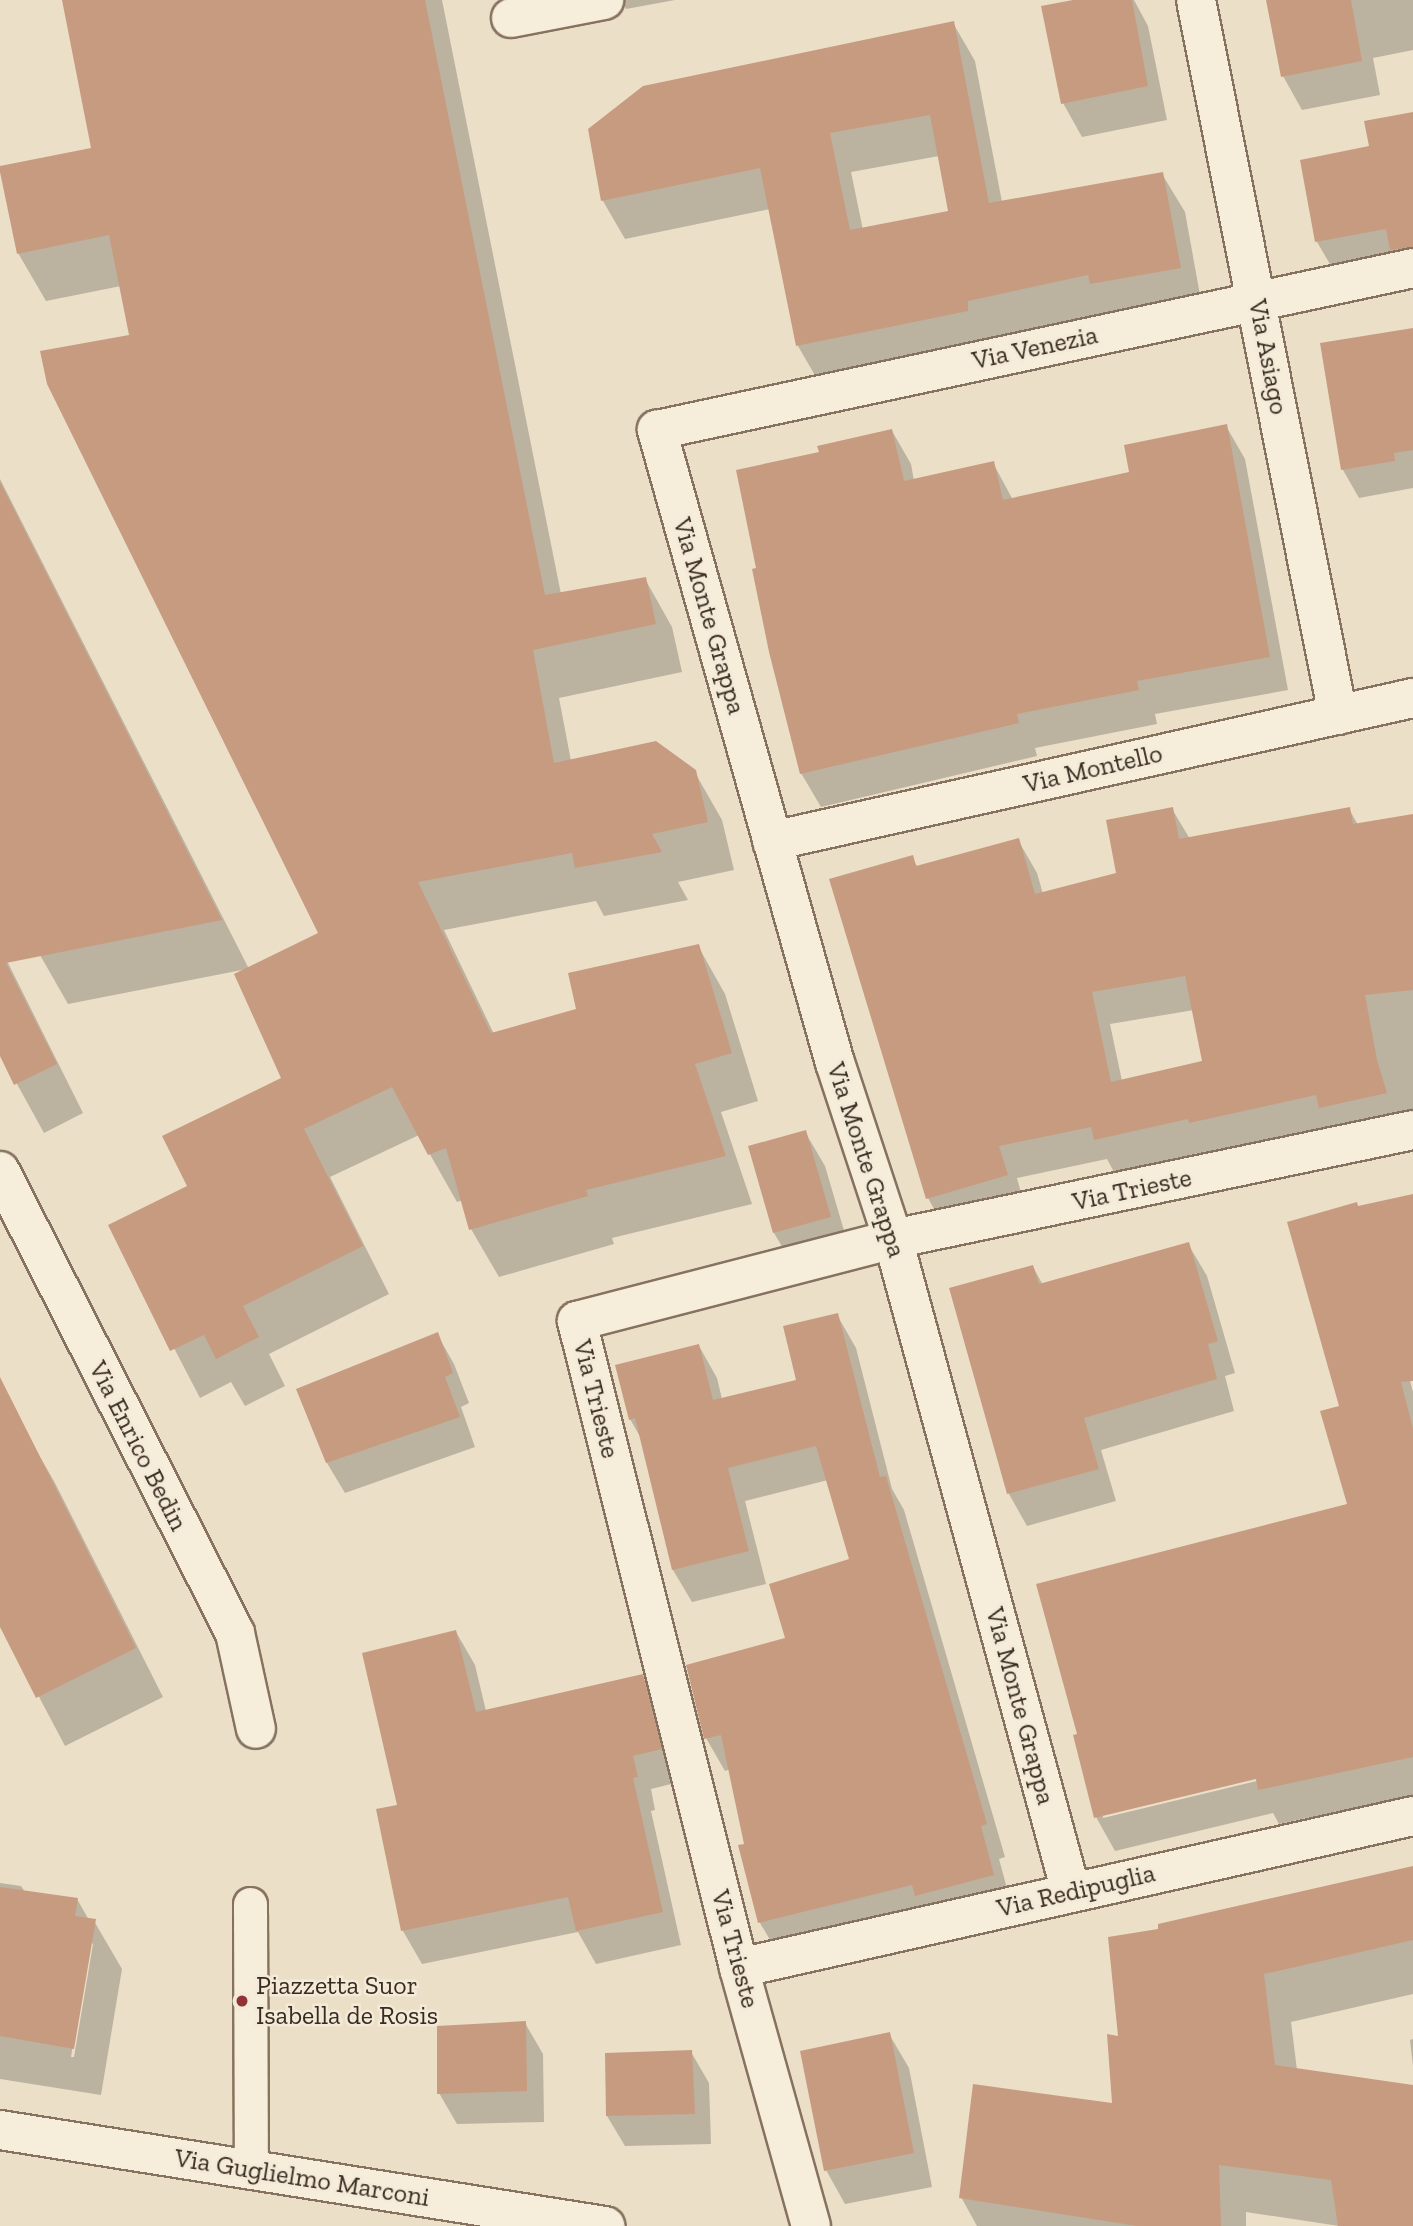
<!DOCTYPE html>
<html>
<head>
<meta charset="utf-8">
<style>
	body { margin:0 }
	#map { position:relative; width:1413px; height:2226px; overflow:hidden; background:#ecdfc8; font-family:"Zilla Slab",serif }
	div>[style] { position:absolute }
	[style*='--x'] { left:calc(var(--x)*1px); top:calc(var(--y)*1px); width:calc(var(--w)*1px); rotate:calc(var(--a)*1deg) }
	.shadow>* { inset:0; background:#0003 }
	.building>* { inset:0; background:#c79b80 }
	.roads { filter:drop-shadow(2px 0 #86725e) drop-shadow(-2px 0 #86725e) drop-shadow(0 2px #86725e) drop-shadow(0 -2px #86725e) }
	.lane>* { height:33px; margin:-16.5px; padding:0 16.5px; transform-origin:16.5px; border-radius:16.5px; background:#f7eddb }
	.street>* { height:38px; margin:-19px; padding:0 19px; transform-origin:19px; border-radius:19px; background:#f7eddb }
	.secondary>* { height:38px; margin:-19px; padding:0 19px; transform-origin:19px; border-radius:19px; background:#f7eddb }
	.dots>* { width:19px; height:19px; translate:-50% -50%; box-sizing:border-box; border:4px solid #f3ead7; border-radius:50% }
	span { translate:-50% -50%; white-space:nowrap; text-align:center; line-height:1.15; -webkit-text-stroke:5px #f3ead7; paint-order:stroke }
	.street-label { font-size:26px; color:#382b21 }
	.poi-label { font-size:26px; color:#382b21 }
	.left { translate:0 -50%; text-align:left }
</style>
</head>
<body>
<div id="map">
	<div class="shadow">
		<div style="clip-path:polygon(63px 0,442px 0,561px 594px,645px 579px,672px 627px,682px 672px,559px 698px,571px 761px,694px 771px,722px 820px,734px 870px,678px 882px,688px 900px,604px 916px,596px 901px,444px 930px,494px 1034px,578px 1010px,698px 946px,725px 994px,758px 1101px,721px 1112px,752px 1204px,612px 1238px,614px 1244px,499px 1277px,471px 1229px,463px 1200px,457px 1202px,419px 1135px,330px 1177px,389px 1294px,269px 1354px,285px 1386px,245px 1406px,231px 1382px,200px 1398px,110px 1225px,189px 1186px,283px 1079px,247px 969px,68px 1004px,40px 955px,0 748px,0 479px,249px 969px,320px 933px,131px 336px,121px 286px,46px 301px,18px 253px,93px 149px)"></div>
		<div style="clip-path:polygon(621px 0,675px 0,626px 9px)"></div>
		<div style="clip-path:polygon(1083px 0,1134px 0,1148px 26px,1167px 120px,1082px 137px,1063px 103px)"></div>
		<div style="clip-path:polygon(1268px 0,1413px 0,1413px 50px,1373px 58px,1380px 95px,1302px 110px,1283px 76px)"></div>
		<div style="clip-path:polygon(evenodd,953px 23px,975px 61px,1002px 202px,1162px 174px,1185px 212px,1202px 306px,1113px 322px,1109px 313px,989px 340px,820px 384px,798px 346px,770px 209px,625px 239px,603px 201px,590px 129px,953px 23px,939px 156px,950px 212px,863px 230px,851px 172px,939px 156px)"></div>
		<div style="clip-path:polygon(1413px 117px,1413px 262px,1337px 276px,1317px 242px,1302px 162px,1372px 148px)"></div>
		<div style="clip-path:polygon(1413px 330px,1413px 488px,1359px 498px,1343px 470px,1322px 345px)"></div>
		<div style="clip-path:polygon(1226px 426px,1245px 459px,1288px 690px,1155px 714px,1157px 724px,1035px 748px,1037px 756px,821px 807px,801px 773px,758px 569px,821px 454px,892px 431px,911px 464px,914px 481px,993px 463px,1013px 500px,1131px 473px)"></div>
		<div style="clip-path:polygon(evenodd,1172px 809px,1190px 839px,1349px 809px,1358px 825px,1413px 815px,1413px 1123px,1210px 1155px,1208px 1151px,1114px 1172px,1107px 1159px,1017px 1178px,1025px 1208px,946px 1231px,928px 1198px,912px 857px,918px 868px,1018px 840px,1037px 873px,1043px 894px,1118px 874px,1172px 809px,1194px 1010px,1204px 1063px,1122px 1081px,1110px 1024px,1194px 1010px)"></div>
		<div style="clip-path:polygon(0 947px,83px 1113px,44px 1133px,0 1053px)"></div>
		<div style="clip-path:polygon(805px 1132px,825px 1166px,850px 1251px,794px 1267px,774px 1233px)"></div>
		<div style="clip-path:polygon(evenodd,1413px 1196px,1413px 1329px,1402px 1351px,1413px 1392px,1413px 1795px,1279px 1824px,1273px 1813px,1115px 1851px,1096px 1817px,1349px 1506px,1341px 1407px,1359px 1208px,1413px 1196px,1264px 1776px,1265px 1779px,1103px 1818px,1103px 1814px,1264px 1776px)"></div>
		<div style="clip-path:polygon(1188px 1244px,1207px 1276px,1235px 1373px,1225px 1376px,1234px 1411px,1101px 1450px,1116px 1501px,1027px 1526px,1009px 1494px,951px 1289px,1033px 1267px,1043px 1285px)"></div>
		<div style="clip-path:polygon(837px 1315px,856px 1348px,892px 1489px,904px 1510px,1005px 1857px,999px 1859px,1012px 1907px,779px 1955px,760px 1923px,740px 1847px,746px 1845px,730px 1769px,725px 1771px,706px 1738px,852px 1560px,828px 1480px,745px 1501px,766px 1584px,692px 1602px,673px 1570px,642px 1440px,630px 1419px,699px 1346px,717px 1378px,722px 1399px,798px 1381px)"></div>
		<div style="clip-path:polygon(437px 1334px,454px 1364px,469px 1403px,461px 1407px,475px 1447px,345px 1493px,327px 1463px,298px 1390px)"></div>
		<div style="clip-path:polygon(27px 1434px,55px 1483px,163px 1697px,65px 1746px,0 1623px,0 1448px)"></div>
		<div style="clip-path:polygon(456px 1632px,475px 1665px,486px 1711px,642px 1676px,661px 1709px,679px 1782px,651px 1789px,655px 1810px,651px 1811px,681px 1945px,596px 1964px,578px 1932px,422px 1964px,403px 1931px,378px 1811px,399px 1806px)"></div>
		<div style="clip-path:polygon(1413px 1868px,1413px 1994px,1291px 2022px,1297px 2070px,1413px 2087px,1413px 2226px,1339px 2226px,1246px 2212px,1246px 2226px,977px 2226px,961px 2197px,1114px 2105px,1120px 2038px,1160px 1930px)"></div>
		<div style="clip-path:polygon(evenodd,0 1883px,21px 1886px,25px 1892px,77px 1899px,89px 1920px,94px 1921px,122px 1969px,101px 2095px,0 2079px,0 1883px,90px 1941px,93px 1944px,74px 2057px,71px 2057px,90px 1941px)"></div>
		<div style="clip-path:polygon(525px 2023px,543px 2054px,544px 2122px,457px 2124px,439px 2093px)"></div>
		<div style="clip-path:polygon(889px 2034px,909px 2068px,932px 2187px,845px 2204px,826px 2170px)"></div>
		<div style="clip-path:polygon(1413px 2039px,1413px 2066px,1410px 2040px)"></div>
		<div style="clip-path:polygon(691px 2052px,709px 2083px,711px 2144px,625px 2146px,607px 2116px)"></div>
	</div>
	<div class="building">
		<div style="clip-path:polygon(62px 0,425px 0,545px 595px,646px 577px,656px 624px,533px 650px,554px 763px,656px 741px,696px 770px,708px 822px,652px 834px,662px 852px,575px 868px,572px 853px,418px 882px,491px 1033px,576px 1009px,568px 973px,699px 944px,732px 1053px,695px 1064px,726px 1156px,586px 1190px,588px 1196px,469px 1230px,446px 1148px,428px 1155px,392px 1087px,304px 1129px,363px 1246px,243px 1306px,259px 1337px,216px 1359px,204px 1335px,170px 1351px,108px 1225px,187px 1186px,162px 1136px,281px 1078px,234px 974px,318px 933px,47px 384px,40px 351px,129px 335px,109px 235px,17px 254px,0 172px,0 166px,91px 148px)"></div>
		<div style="clip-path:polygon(1073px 0,1132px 0,1148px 86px,1061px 104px,1041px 6px)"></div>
		<div style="clip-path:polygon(1266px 0,1351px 0,1362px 61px,1281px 77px)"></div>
		<div style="clip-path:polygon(evenodd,954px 21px,989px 203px,1163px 172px,1181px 268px,1090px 284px,1088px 275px,968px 301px,968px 311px,796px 346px,760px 168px,601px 201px,588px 129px,643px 86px,954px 21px,930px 115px,948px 211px,850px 230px,830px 133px,930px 115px)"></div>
		<div style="clip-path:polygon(1413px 112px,1413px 247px,1390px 250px,1386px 229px,1315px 242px,1300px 160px,1369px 146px,1364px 121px)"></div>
		<div style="clip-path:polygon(1413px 328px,1413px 450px,1394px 453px,1395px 461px,1341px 470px,1320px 343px)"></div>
		<div style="clip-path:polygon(1227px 424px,1270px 657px,1137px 681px,1139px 690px,1017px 714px,1019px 723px,800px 774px,769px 652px,752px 569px,756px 568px,736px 470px,819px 452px,817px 446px,892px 429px,904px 481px,994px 461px,1003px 500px,1129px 472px,1124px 445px)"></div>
		<div style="clip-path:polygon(0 482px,222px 920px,6px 963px,57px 1064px,14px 1085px,0 1056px)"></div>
		<div style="clip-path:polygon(evenodd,1173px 807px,1179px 839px,1350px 807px,1353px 824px,1413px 814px,1413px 990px,1365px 995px,1377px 1060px,1387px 1093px,1319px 1108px,1316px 1095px,1189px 1123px,1188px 1119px,1094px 1140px,1091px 1127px,999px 1146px,1008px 1175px,926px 1199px,829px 879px,913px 855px,916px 866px,1019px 838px,1035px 894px,1116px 873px,1106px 820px,1173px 807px,1185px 976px,1202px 1061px,1111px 1082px,1092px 992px,1185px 976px)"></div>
		<div style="clip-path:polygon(806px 1130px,831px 1217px,773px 1233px,748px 1146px)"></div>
		<div style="clip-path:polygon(1413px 1194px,1413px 1381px,1401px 1382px,1413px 1429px,1413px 1757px,1258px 1790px,1256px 1779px,1094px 1818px,1073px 1735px,1077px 1734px,1036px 1584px,1347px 1504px,1320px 1411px,1339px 1406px,1287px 1222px,1357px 1202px,1358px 1206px)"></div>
		<div style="clip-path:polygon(1189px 1242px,1218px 1341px,1208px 1344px,1217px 1379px,1084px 1418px,1099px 1469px,1007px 1494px,949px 1288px,1033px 1265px,1039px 1284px)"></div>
		<div style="clip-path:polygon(838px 1313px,880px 1477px,886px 1476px,987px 1824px,981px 1826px,994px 1875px,915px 1896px,912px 1885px,758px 1923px,738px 1845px,744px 1844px,721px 1735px,704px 1739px,686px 1665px,785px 1638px,769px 1584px,849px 1559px,816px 1446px,728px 1468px,749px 1551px,672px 1570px,635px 1418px,629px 1420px,615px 1365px,699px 1344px,713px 1400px,796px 1380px,783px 1326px)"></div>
		<div style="clip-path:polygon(438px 1332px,453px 1373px,445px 1377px,460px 1417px,326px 1463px,296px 1389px)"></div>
		<div style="clip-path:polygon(0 1377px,136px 1648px,36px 1698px,0 1627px)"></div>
		<div style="clip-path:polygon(456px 1630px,476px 1712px,643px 1674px,662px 1749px,633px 1756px,638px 1777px,633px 1778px,663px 1912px,576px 1931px,568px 1897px,401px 1931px,376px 1809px,397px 1805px,362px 1653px)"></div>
		<div style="clip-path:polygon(1413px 1866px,1413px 1940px,1264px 1974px,1275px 2065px,1413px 2085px,1413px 2226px,1338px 2226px,1331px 2180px,1219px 2165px,1221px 2226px,1137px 2226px,959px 2198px,973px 2084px,1112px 2103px,1107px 2034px,1118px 2036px,1108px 1937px,1158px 1929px,1158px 1924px)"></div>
		<div style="clip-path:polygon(0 1887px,78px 1898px,75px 1916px,96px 1919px,74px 2049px,0 2036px)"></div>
		<div style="clip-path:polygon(526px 2021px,527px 2091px,437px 2094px,437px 2026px)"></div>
		<div style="clip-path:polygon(890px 2032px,914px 2153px,824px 2171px,800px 2051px)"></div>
		<div style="clip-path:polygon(692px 2050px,695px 2114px,606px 2116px,605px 2053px)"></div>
	</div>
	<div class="roads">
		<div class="lane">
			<div style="--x:250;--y:1904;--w:266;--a:89.8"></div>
		</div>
		<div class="street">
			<div style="--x:1196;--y:0;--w:729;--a:78.77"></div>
			<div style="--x:511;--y:18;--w:95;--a:-11"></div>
			<div style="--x:772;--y:841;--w:657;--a:-12.58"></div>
			<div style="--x:0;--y:1171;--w:518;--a:63.04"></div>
			<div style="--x:235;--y:1633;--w:98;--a:77.7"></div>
			<div style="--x:1071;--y:1892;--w:677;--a:-105.25"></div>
			<div style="--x:893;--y:1239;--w:185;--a:-108.2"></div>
			<div style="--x:835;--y:1063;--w:658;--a:-105.71"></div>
			<div style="--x:657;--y:430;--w:773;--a:-12.09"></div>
			<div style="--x:739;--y:1968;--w:691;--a:-12.71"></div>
			<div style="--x:811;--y:2226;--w:268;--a:-105.6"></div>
			<div style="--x:739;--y:1968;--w:667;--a:-104.06"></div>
			<div style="--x:577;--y:1321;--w:326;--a:-14.5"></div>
			<div style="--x:893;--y:1239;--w:531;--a:-11.84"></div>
		</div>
		<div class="secondary">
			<div style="--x:0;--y:2130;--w:613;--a:9.02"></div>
		</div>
	</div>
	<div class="dots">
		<div style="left:242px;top:2001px;background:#913237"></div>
	</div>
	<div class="street-label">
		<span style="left:1035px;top:348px;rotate:-12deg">Via Venezia</span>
		<span style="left:1268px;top:357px;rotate:79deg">Via Asiago</span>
		<span style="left:709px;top:616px;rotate:74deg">Via Monte Grappa</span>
		<span style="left:1093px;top:769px;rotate:-13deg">Via Montello</span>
		<span style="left:866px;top:1160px;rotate:72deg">Via Monte Grappa</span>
		<span style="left:1132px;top:1190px;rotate:-12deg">Via Trieste</span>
		<span style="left:596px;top:1399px;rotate:76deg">Via Trieste</span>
		<span style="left:138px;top:1446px;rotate:63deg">Via Enrico Bedin</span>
		<span style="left:1020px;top:1706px;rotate:75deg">Via Monte Grappa</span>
		<span style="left:1076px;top:1891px;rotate:-13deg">Via Redipuglia</span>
		<span style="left:735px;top:1949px;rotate:75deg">Via Trieste</span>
		<span style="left:302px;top:2178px;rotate:9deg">Via Guglielmo Marconi</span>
	</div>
	<div class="poi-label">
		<span class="left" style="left:256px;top:2001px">Piazzetta Suor<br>Isabella de Rosis</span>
	</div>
</div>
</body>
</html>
